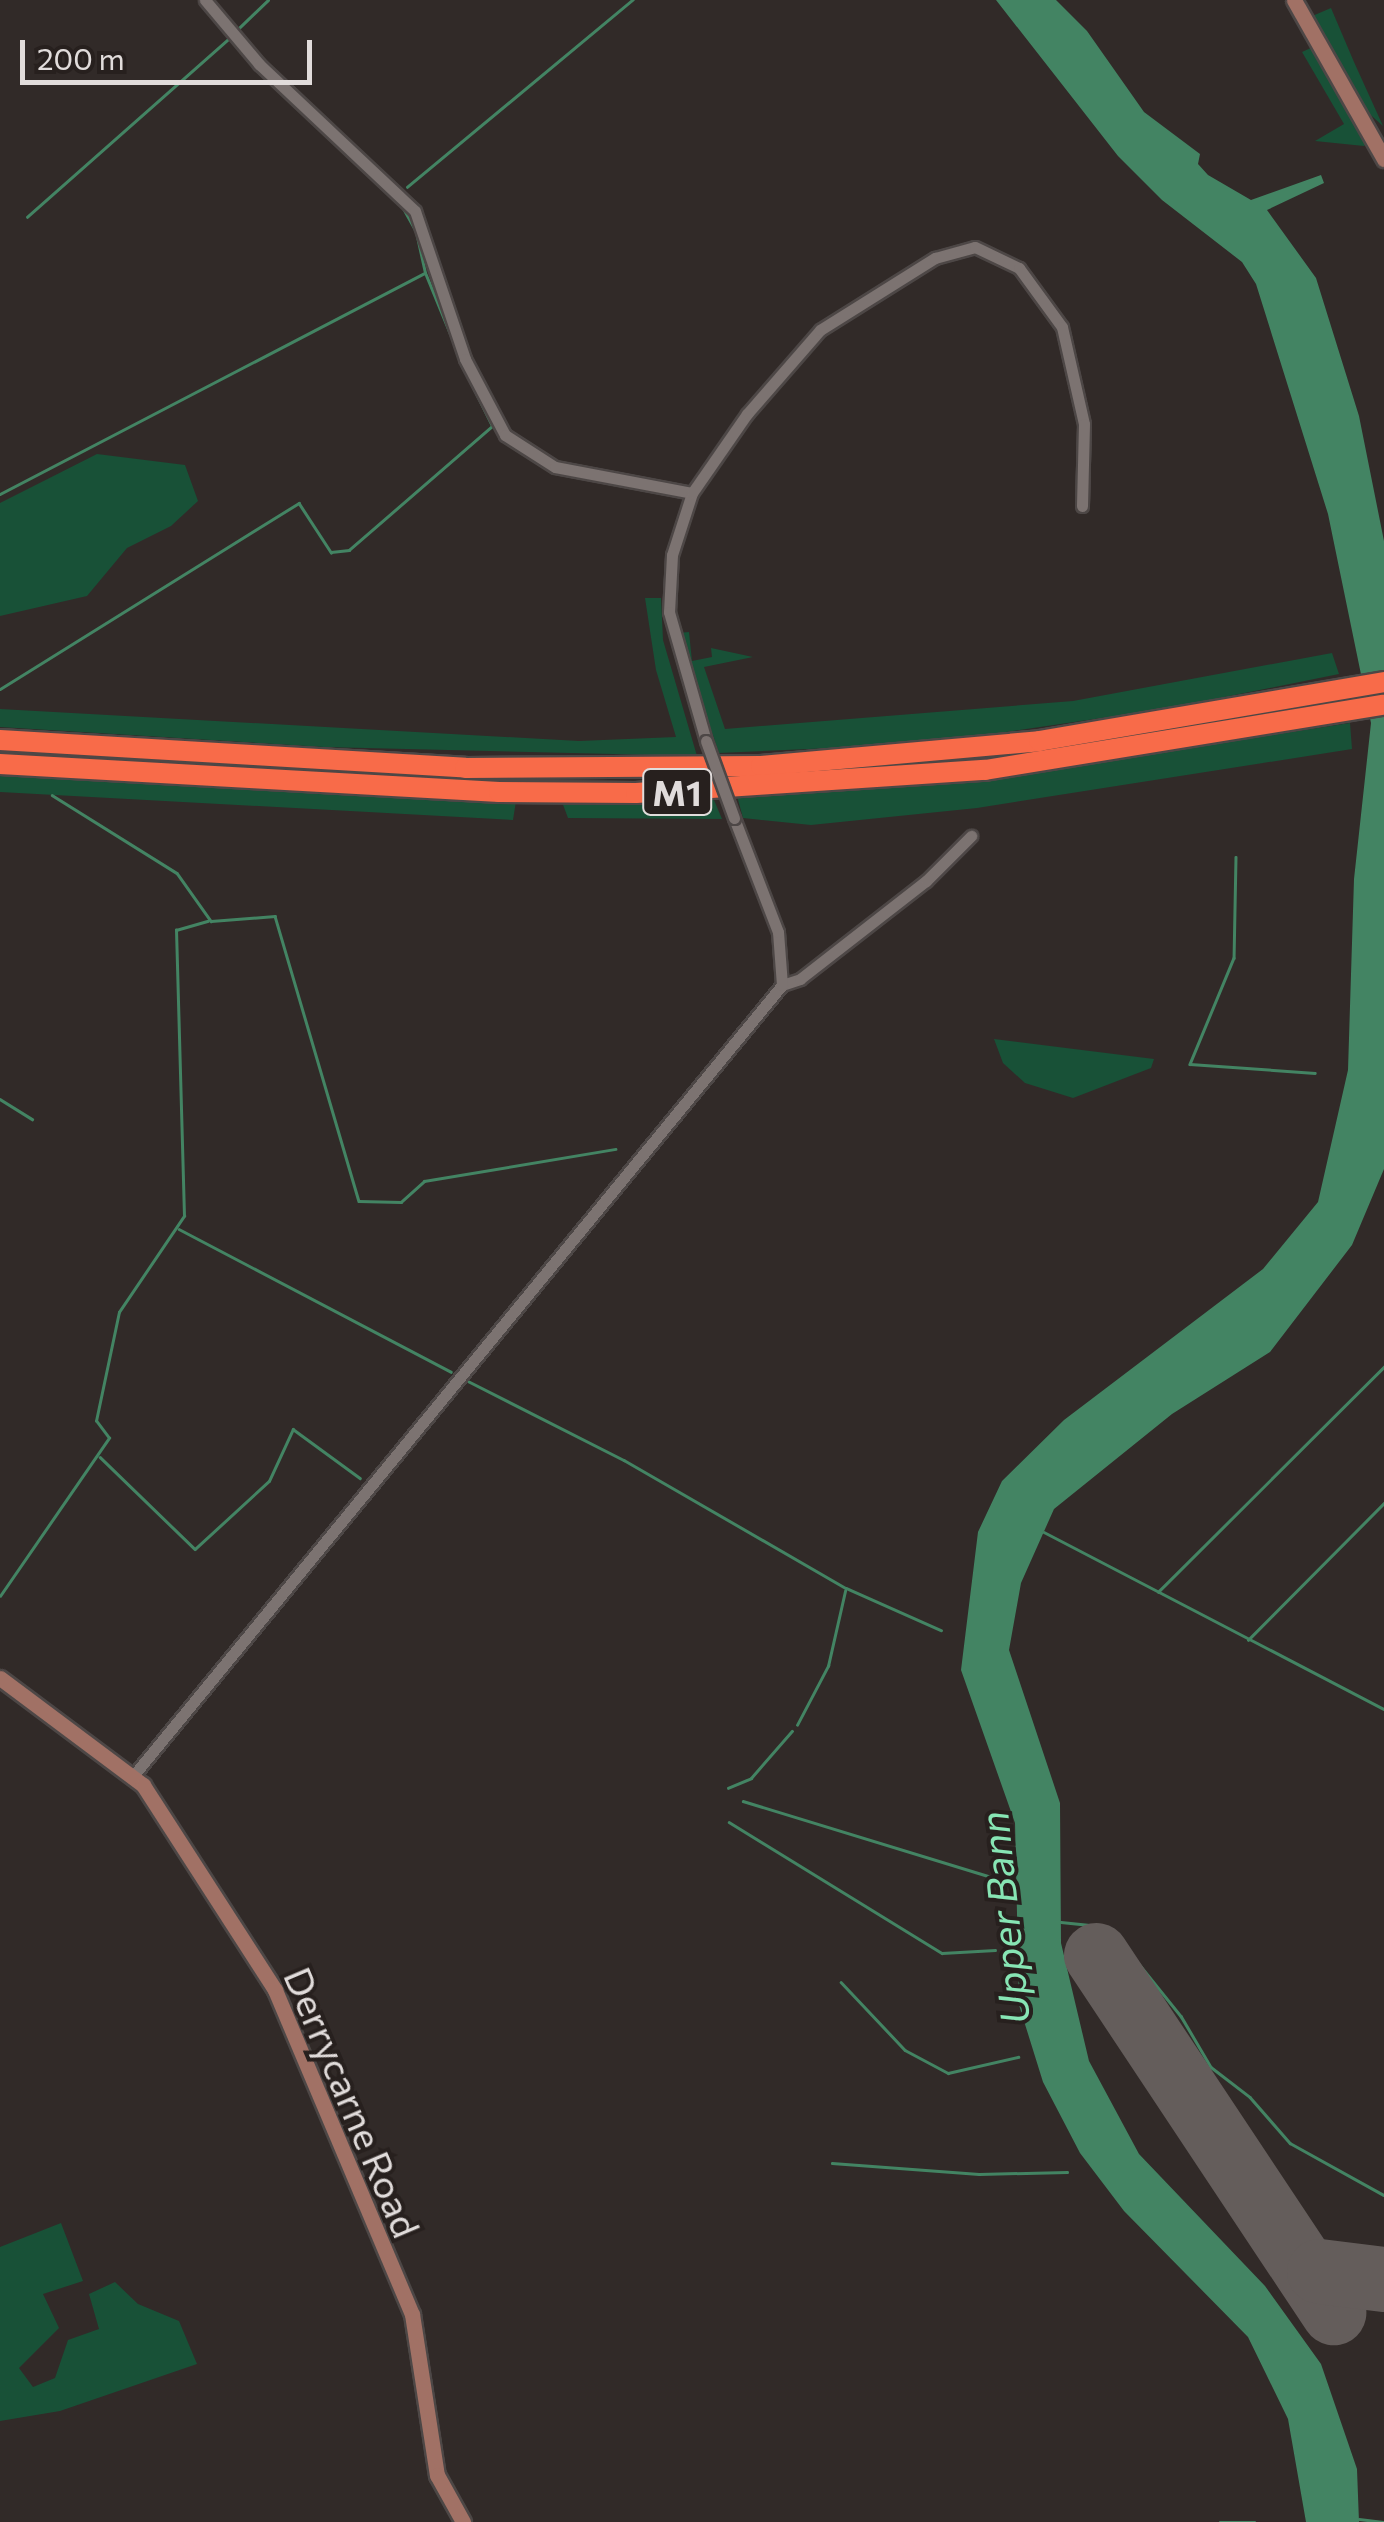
<!DOCTYPE html>
<html>
<head>
<meta charset="utf-8">
<style>
	body { margin:0 }
	#map { position:relative; width:1384px; height:2522px; overflow:hidden; background:#312a28; font-family:Commissioner,sans-serif }
	div>[style] { position:absolute }
	[style*='--x'] { left:calc(var(--x)*1px); top:calc(var(--y)*1px); width:calc(var(--w)*1px); rotate:calc(var(--a)*1deg) }
	.green>* { inset:0; background:#185137 }
	.water>* { inset:0; background:#438463 }
	.stream>* { height:2.5px; margin:-1.25px; padding:0 1.25px; transform-origin:1.25px; border-radius:1.25px; background:#438463 }
	.runway>* { height:65px; margin:-32.5px; padding:0 32.5px; transform-origin:32.5px; border-radius:32.5px; background:#645d5b }
	.roads { filter:drop-shadow(2px 0 #4d4746) drop-shadow(-2px 0 #4d4746) drop-shadow(0 2px #4d4746) drop-shadow(0 -2px #4d4746) }
	.street>* { height:11px; margin:-5.5px; padding:0 5.5px; transform-origin:5.5px; border-radius:5.5px; background:#7c7371 }
	.secondary>* { height:15px; margin:-7.5px; padding:0 7.5px; transform-origin:7.5px; border-radius:7.5px; background:#a17165 }
	.highway>* { height:20px; margin:-10px; padding:0 10px; transform-origin:10px; border-radius:10px; background:#f86b49 }
	.bridges { filter:drop-shadow(2px 0 #4d4746) drop-shadow(-2px 0 #4d4746) drop-shadow(0 2px #4d4746) drop-shadow(0 -2px #4d4746) }
	.street-bridge>* { height:11px; margin:-5.5px; padding:0 5.5px; transform-origin:5.5px; border-radius:5.5px; background:#7c7371 }
	span { translate:-50% -50%; white-space:nowrap; text-align:center; line-height:1.15; -webkit-text-stroke:8px #27201e; paint-order:stroke }
	.shield-label span { padding:2px 8px; background:#27201e; border:2px solid; border-radius:8px; -webkit-text-stroke-width:0 }
	.shield-label { font-size:35px; color:#e1dcdb; font-weight:700 }
	.street-label { font-size:38px; color:#e1dcdb }
	.water-label { font-size:40px; color:#87e5b4; font-style:italic }
	.scale { position:absolute; left:20px; top:40px; width:292px; height:45px; box-sizing:border-box; border:5px solid #e1dcdb; border-top:0; padding-left:12px; font-size:30px; line-height:35px; white-space:nowrap; color:#e1dcdb; -webkit-text-stroke:8px #27201e; paint-order:stroke }
</style>
</head>
<body>
<div id="map">
	<div class="green">
		<div style="clip-path:polygon(1331px 8px,1354px 62px,1383px 126px,1365px 110px,1310px 17px)"></div>
		<div style="clip-path:polygon(1315px 46px,1367px 144px,1364px 146px,1315px 141px,1344px 124px,1302px 52px)"></div>
		<div style="clip-path:polygon(97px 454px,185px 465px,198px 501px,171px 526px,127px 548px,87px 596px,0 616px,0 503px)"></div>
		<div style="clip-path:polygon(645px 598px,661px 598px,663px 640px,697px 756px,324px 747px,0 727px,0 709px,579px 741px,676px 737px,656px 670px)"></div>
		<div style="clip-path:polygon(689px 632px,692px 661px,712px 657px,711px 648px,753px 657px,704px 667px,725px 729px,1073px 701px,1332px 653px,1339px 674px,1170px 708px,924px 744px,719px 753px,678px 633px)"></div>
		<div style="clip-path:polygon(1350px 723px,1352px 749px,977px 808px,811px 825px,743px 818px,737px 796px,1032px 772px)"></div>
		<div style="clip-path:polygon(0 775px,251px 790px,516px 801px,513px 820px,0 792px)"></div>
		<div style="clip-path:polygon(714px 800px,722px 819px,568px 818px,562px 802px)"></div>
		<div style="clip-path:polygon(994px 1039px,1154px 1059px,1151px 1068px,1073px 1098px,1025px 1083px,1003px 1063px)"></div>
		<div style="clip-path:polygon(61px 2223px,83px 2281px,43px 2294px,59px 2328px,19px 2368px,33px 2387px,55px 2378px,68px 2340px,99px 2329px,89px 2294px,115px 2282px,138px 2304px,179px 2321px,197px 2364px,60px 2411px,0 2421px,0 2247px)"></div>
	</div>
	<div class="water">
		<div style="clip-path:polygon(996px 0,1056px 0,1087px 31px,1144px 112px,1200px 154px,1198px 164px,1208px 175px,1251px 200px,1321px 175px,1324px 183px,1267px 210px,1316px 278px,1359px 416px,1384px 541px,1384px 1169px,1352px 1245px,1270px 1352px,1172px 1414px,1054px 1509px,1021px 1583px,1009px 1650px,1060px 1803px,1061px 1943px,1089px 2061px,1139px 2154px,1265px 2286px,1321px 2364px,1357px 2469px,1359px 2522px,1306px 2522px,1288px 2419px,1248px 2337px,1124px 2211px,1080px 2153px,1043px 2082px,1019px 2005px,1015px 1823px,961px 1670px,978px 1532px,1002px 1481px,1064px 1420px,1263px 1269px,1318px 1202px,1348px 1070px,1354px 879px,1371px 723px,1328px 514px,1256px 284px,1242px 262px,1162px 200px,1118px 156px)"></div>
	</div>
	<div class="stream">
		<div style="--x:239;--y:28;--w:40;--a:-44"></div>
		<div style="--x:407;--y:187;--w:293;--a:-39.7"></div>
		<div style="--x:27;--y:217;--w:268;--a:-41.5"></div>
		<div style="--x:426;--y:274;--w:71;--a:67.8"></div>
		<div style="--x:0;--y:494;--w:479;--a:-27.5"></div>
		<div style="--x:425;--y:273;--w:42;--a:-102.4"></div>
		<div style="--x:416;--y:232;--w:31;--a:-119"></div>
		<div style="--x:0;--y:689;--w:352;--a:-31.9"></div>
		<div style="--x:299;--y:503;--w:59;--a:56.9"></div>
		<div style="--x:331;--y:552;--w:18;--a:-6"></div>
		<div style="--x:349;--y:550;--w:189;--a:-40.9"></div>
		<div style="--x:492;--y:426;--w:64;--a:-116.2"></div>
		<div style="--x:52;--y:795;--w:147;--a:32"></div>
		<div style="--x:177;--y:873;--w:59;--a:54.7"></div>
		<div style="--x:211;--y:921;--w:64;--a:-4.5"></div>
		<div style="--x:275;--y:916;--w:297;--a:73.6"></div>
		<div style="--x:359;--y:1201;--w:42;--a:1.4"></div>
		<div style="--x:401;--y:1202;--w:31;--a:-42"></div>
		<div style="--x:424;--y:1181;--w:194;--a:-9.5"></div>
		<div style="--x:1236;--y:857;--w:101;--a:91.1"></div>
		<div style="--x:1234;--y:958;--w:115;--a:112.5"></div>
		<div style="--x:1190;--y:1064;--w:125;--a:4.1"></div>
		<div style="--x:0;--y:1099;--w:38;--a:32"></div>
		<div style="--x:179;--y:1229;--w:307;--a:27.7"></div>
		<div style="--x:466;--y:1380;--w:177;--a:26.9"></div>
		<div style="--x:624;--y:1460;--w:256;--a:30"></div>
		<div style="--x:846;--y:1588;--w:104;--a:23.9"></div>
		<div style="--x:100;--y:1457;--w:132;--a:44.1"></div>
		<div style="--x:195;--y:1549;--w:100;--a:-42.6"></div>
		<div style="--x:269;--y:1481;--w:57;--a:-65.2"></div>
		<div style="--x:293;--y:1429;--w:83;--a:36.2"></div>
		<div style="--x:1044;--y:1532;--w:383;--a:27.5"></div>
		<div style="--x:1158;--y:1592;--w:319;--a:-44.9"></div>
		<div style="--x:0;--y:1596;--w:192;--a:-55.4"></div>
		<div style="--x:109;--y:1438;--w:21;--a:-127"></div>
		<div style="--x:96;--y:1421;--w:111;--a:-78.1"></div>
		<div style="--x:119;--y:1312;--w:116;--a:-55.9"></div>
		<div style="--x:184;--y:1216;--w:286;--a:-91.6"></div>
		<div style="--x:176;--y:930;--w:33;--a:-16"></div>
		<div style="--x:1248;--y:1640;--w:193;--a:-45.2"></div>
		<div style="--x:797;--y:1725;--w:67;--a:-62.3"></div>
		<div style="--x:828;--y:1666;--w:77;--a:-77.2"></div>
		<div style="--x:728;--y:1788;--w:25;--a:-23"></div>
		<div style="--x:751;--y:1778;--w:62;--a:-48.9"></div>
		<div style="--x:743;--y:1801;--w:267;--a:17"></div>
		<div style="--x:729;--y:1822;--w:250;--a:31.6"></div>
		<div style="--x:942;--y:1953;--w:53;--a:-3.2"></div>
		<div style="--x:1061;--y:1922;--w:31;--a:6"></div>
		<div style="--x:1092;--y:1925;--w:30;--a:27"></div>
		<div style="--x:1119;--y:1939;--w:99;--a:51.2"></div>
		<div style="--x:1181;--y:2016;--w:59;--a:59.5"></div>
		<div style="--x:1211;--y:2067;--w:49;--a:37.6"></div>
		<div style="--x:1250;--y:2097;--w:61;--a:49"></div>
		<div style="--x:1290;--y:2143;--w:107;--a:29"></div>
		<div style="--x:841;--y:1982;--w:93;--a:46.7"></div>
		<div style="--x:905;--y:2050;--w:49;--a:28.1"></div>
		<div style="--x:948;--y:2073;--w:72;--a:-12.9"></div>
		<div style="--x:832;--y:2163;--w:147;--a:4.3"></div>
		<div style="--x:979;--y:2174;--w:88;--a:-1.3"></div>
		<div style="--x:1359;--y:2519;--w:24;--a:7"></div>
		<div style="--x:1220;--y:2522;--w:35;--a:0"></div>
	</div>
	<div class="runway">
		<div style="--x:1096;--y:1955;--w:429;--a:56.4"></div>
		<div style="--x:1319;--y:2271;--w:65;--a:7"></div>
	</div>
	<div class="roads">
		<div class="street">
			<div style="--x:205;--y:0;--w:84;--a:49.8"></div>
			<div style="--x:259;--y:64;--w:214;--a:43.3"></div>
			<div style="--x:415;--y:211;--w:156;--a:71.3"></div>
			<div style="--x:465;--y:359;--w:86;--a:62.2"></div>
			<div style="--x:505;--y:435;--w:59;--a:32.6"></div>
			<div style="--x:555;--y:467;--w:139;--a:10.7"></div>
			<div style="--x:692;--y:493;--w:65;--a:107.9"></div>
			<div style="--x:672;--y:555;--w:57;--a:93"></div>
			<div style="--x:669;--y:612;--w:134;--a:74"></div>
			<div style="--x:692;--y:493;--w:96;--a:-55.2"></div>
			<div style="--x:747;--y:414;--w:111;--a:-49"></div>
			<div style="--x:820;--y:330;--w:136;--a:-32.1"></div>
			<div style="--x:935;--y:258;--w:41;--a:-15.4"></div>
			<div style="--x:975;--y:247;--w:49;--a:25.5"></div>
			<div style="--x:1019;--y:268;--w:73;--a:53.9"></div>
			<div style="--x:1062;--y:327;--w:99;--a:77.2"></div>
			<div style="--x:1084;--y:424;--w:82;--a:91.4"></div>
			<div style="--x:782;--y:985;--w:19;--a:-18"></div>
			<div style="--x:800;--y:979;--w:160;--a:-37.9"></div>
			<div style="--x:926;--y:881;--w:64;--a:-45"></div>
			<div style="--x:133;--y:1776;--w:1023;--a:-50.63"></div>
			<div style="--x:782;--y:985;--w:53;--a:-94.3"></div>
			<div style="--x:778;--y:932;--w:122;--a:-111.1"></div>
		</div>
		<div class="secondary">
			<div style="--x:1294;--y:0;--w:183;--a:60.5"></div>
			<div style="--x:0;--y:1678;--w:179;--a:36.8"></div>
			<div style="--x:143;--y:1785;--w:244;--a:57.2"></div>
			<div style="--x:275;--y:1990;--w:352;--a:67.1"></div>
			<div style="--x:412;--y:2314;--w:163;--a:81.2"></div>
			<div style="--x:437;--y:2475;--w:54;--a:61"></div>
		</div>
		<div class="highway">
			<div style="--x:0;--y:740;--w:466;--a:3.4"></div>
			<div style="--x:465;--y:768;--w:296;--a:-0.4"></div>
			<div style="--x:761;--y:766;--w:279;--a:-5.1"></div>
			<div style="--x:1039;--y:741;--w:350;--a:-9.7"></div>
			<div style="--x:0;--y:764;--w:500;--a:3.2"></div>
			<div style="--x:499;--y:792;--w:137;--a:0.4"></div>
			<div style="--x:636;--y:793;--w:350;--a:-3.8"></div>
			<div style="--x:985;--y:770;--w:404;--a:-9.3"></div>
		</div>
	</div>
	<div class="bridges">
		<div class="street-bridge">
			<div style="--x:706;--y:741;--w:82;--a:70"></div>
		</div>
	</div>
	<div class="shield-label">
		<span style="left:677px;top:792px">M1</span>
	</div>
	<div class="street-label">
		<span style="left:353px;top:2102px;rotate:67deg">Derrycarne Road</span>
	</div>
	<div class="water-label">
		<span style="left:1003px;top:1918px;rotate:-96deg">Upper Bann</span>
	</div>
	<div class="scale">200 m</div>
</div>
</body>
</html>
